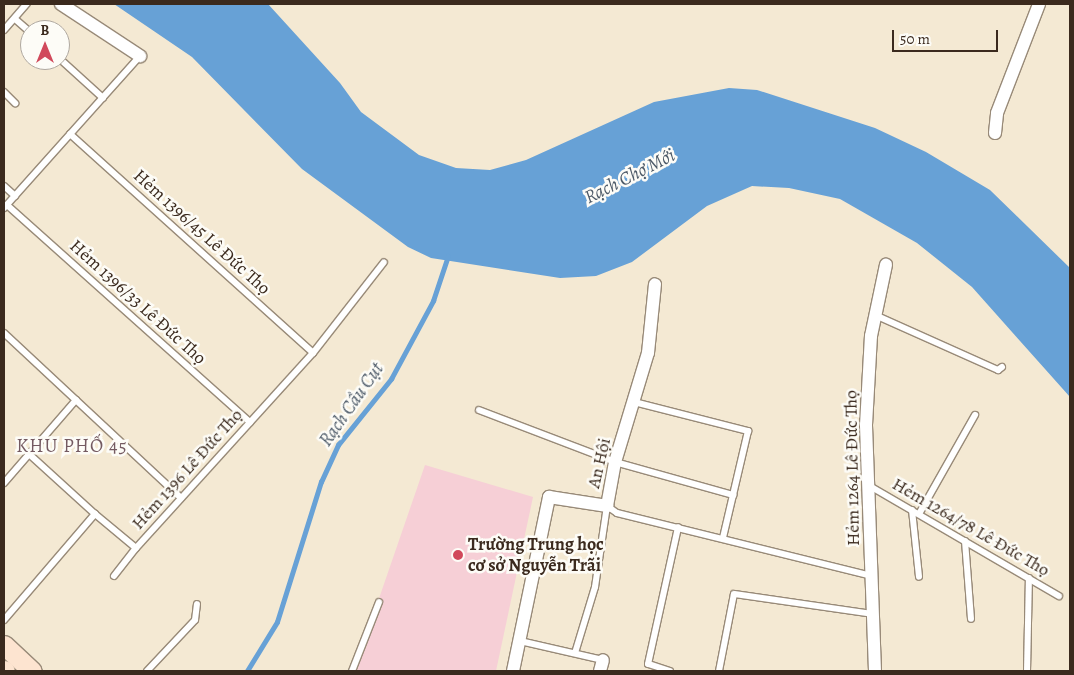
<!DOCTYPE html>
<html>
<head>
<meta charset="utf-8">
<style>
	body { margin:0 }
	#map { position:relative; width:1074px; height:675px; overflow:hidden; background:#f4e9d3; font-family:Alegreya,serif }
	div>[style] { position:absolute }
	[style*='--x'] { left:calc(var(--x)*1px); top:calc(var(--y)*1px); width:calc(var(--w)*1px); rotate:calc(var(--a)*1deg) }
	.built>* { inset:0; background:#f6cfd6 }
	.water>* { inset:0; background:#67a1d6 }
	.stream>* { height:4.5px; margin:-2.25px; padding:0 2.25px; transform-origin:2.25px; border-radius:2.25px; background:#67a1d6 }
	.roads { filter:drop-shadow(1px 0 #988a78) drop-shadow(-1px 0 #988a78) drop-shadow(0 1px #988a78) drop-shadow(0 -1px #988a78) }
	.service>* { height:6px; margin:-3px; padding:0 3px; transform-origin:3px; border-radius:3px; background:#fff }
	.minor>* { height:12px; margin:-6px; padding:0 6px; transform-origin:6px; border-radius:6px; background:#fff }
	.secondary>* { height:19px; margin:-9.5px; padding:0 9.5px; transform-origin:9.5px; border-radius:9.5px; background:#fde4d0 }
	.dots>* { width:14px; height:14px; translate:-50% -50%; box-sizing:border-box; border:2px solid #fdfcf7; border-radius:50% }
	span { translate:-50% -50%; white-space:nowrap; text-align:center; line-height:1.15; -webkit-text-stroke:5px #fdfcf7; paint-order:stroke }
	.street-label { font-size:18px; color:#3b2a1e }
	.poi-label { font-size:18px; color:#3b2a1e; font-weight:700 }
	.left { translate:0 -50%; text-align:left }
	.water-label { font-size:19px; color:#4d5a68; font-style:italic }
	.neighbourhood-label { font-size:19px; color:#745a61; letter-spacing:1px }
	.frame { position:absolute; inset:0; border:5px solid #3b2a1e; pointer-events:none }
	.north { position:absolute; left:20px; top:20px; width:50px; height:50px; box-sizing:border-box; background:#fdfcf7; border:1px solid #afa8a0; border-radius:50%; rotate:0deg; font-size:14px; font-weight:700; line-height:20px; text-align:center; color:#3b2a1e }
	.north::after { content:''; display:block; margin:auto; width:18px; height:22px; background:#d1495b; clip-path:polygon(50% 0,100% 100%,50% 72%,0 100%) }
	.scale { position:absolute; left:892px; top:30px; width:106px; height:22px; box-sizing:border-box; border:2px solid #3b2a1e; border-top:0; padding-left:6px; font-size:15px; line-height:18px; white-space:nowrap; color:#3b2a1e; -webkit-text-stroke:4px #fdfcf7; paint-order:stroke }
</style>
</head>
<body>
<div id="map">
	<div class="built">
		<div style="clip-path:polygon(425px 465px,533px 497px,496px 671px,354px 671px)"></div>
	</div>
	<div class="water">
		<div style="clip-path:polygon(114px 4px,268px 4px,340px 83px,361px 112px,419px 155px,456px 168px,490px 170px,526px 160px,654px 102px,729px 88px,757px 90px,875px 128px,926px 152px,990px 190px,1070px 268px,1070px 397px,972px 287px,917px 243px,840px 199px,789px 188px,752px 186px,707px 206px,632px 262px,596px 276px,560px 278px,431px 258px,408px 247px,302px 169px,192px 57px)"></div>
	</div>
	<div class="stream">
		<div style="--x:247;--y:671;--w:57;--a:-58.5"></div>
		<div style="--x:277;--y:622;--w:147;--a:-72.6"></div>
		<div style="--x:321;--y:482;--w:41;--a:-65.3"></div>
		<div style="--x:338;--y:445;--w:85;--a:-51.2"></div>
		<div style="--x:391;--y:379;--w:89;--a:-61.7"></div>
		<div style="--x:433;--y:301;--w:47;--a:-71.6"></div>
	</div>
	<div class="roads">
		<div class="service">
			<div style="--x:15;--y:19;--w:20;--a:41"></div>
			<div style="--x:4;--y:30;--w:35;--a:-49"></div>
			<div style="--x:60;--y:59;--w:58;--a:42.2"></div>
			<div style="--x:4;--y:92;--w:16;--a:45"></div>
			<div style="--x:70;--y:134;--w:327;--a:42"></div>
			<div style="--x:4;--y:186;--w:15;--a:42"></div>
			<div style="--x:7;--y:205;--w:326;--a:41.8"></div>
			<div style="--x:4;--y:208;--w:204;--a:-48.2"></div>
			<div style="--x:875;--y:315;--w:135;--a:24.1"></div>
			<div style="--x:998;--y:370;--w:5;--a:-37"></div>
			<div style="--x:4;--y:333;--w:242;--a:43"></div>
			<div style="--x:634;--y:402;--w:118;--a:14.3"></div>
			<div style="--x:748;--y:431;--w:110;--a:103.2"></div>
			<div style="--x:479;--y:410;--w:146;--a:20.9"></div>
			<div style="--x:615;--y:462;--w:123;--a:15.6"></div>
			<div style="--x:29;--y:454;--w:89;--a:42.3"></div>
			<div style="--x:4;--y:483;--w:110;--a:-49.1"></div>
			<div style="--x:868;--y:485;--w:221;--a:30.2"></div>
			<div style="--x:607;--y:506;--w:12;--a:35"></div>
			<div style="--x:617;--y:513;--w:263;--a:13.9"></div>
			<div style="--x:912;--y:510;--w:67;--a:84"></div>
			<div style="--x:919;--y:514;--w:114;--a:-60.5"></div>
			<div style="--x:965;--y:541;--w:78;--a:85.6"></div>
			<div style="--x:114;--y:576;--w:36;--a:-52"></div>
			<div style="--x:4;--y:620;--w:140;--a:-49.4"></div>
			<div style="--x:95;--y:514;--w:53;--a:39.7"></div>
			<div style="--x:136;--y:548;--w:263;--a:-47.8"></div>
			<div style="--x:313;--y:353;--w:115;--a:-52"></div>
			<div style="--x:520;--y:641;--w:85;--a:12.9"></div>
			<div style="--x:575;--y:653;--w:69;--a:-73.1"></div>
			<div style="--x:595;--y:587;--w:82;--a:-81.6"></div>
			<div style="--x:147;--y:671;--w:70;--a:-46.7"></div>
			<div style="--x:195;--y:620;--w:16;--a:-83"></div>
			<div style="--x:352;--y:671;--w:74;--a:-68.6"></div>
			<div style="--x:670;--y:671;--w:23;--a:-162"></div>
			<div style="--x:648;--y:664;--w:140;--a:-77.6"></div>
			<div style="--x:719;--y:671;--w:78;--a:-79"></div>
			<div style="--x:734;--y:594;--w:140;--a:8.2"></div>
			<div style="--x:1027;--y:671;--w:93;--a:-88.8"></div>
		</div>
		<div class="minor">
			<div style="--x:61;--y:4;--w:95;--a:33.4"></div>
			<div style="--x:995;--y:133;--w:20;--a:-84"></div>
			<div style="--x:997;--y:113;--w:117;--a:-68.9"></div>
			<div style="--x:513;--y:671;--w:178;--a:-78.3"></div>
			<div style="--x:549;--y:497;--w:59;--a:8.8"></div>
			<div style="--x:607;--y:506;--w:45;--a:-79.7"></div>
			<div style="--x:615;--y:462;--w:114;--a:-73.2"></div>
			<div style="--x:648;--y:353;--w:69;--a:-84.2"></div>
			<div style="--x:600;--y:671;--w:11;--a:-75"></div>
			<div style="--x:875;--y:671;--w:246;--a:-92.1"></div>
			<div style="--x:866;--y:425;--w:89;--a:-86.8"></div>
			<div style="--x:871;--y:336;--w:73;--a:-78.1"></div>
		</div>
		<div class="secondary">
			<div style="--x:4;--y:645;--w:38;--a:43"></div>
			<div style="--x:4;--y:670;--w:1;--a:45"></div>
		</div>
	</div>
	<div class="dots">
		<div style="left:458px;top:555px;background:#d1495b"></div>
	</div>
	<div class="street-label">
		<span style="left:202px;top:232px;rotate:42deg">Hẻm 1396/45 Lê Đức Thọ</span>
		<span style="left:138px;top:302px;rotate:42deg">Hẻm 1396/33 Lê Đức Thọ</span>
		<span style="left:599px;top:463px;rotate:-77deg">An Hội</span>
		<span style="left:852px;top:468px;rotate:-91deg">Hẻm 1264 Lê Đức Thọ</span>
		<span style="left:187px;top:469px;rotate:-48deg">Hẻm 1396 Lê Đức Thọ</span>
		<span style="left:971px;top:527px;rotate:30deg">Hẻm 1264/78 Lê Đức Thọ</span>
	</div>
	<div class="poi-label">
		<span class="left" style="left:468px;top:555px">Trường Trung học<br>cơ sở Nguyễn Trãi</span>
	</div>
	<div class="water-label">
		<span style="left:630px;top:177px;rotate:-27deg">Rạch Chợ Mới</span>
		<span style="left:352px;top:405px;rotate:-55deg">Rạch Cầu Cụt</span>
	</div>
	<div class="neighbourhood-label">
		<span style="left:72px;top:447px">KHU PHỐ 45</span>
	</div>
	<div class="frame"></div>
	<div class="north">B</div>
	<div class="scale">50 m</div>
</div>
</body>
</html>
